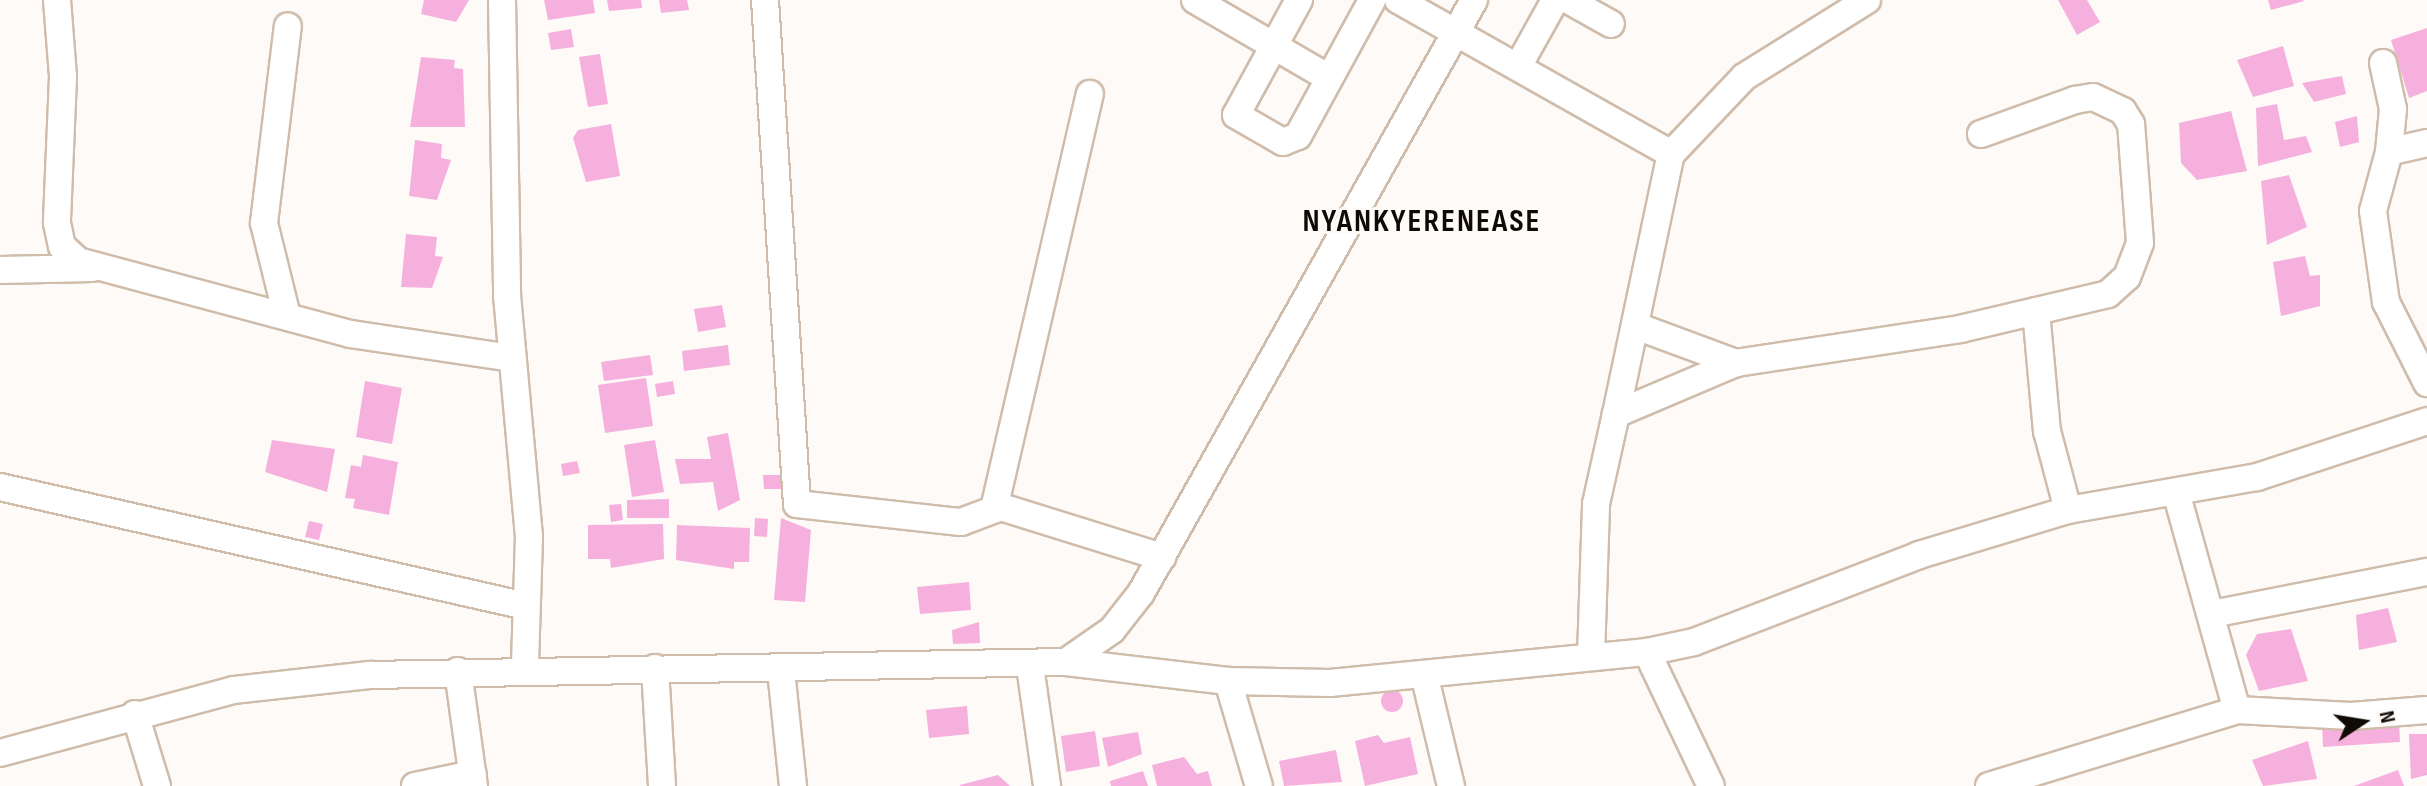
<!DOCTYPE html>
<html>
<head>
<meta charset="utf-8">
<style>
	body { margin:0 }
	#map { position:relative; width:2427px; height:786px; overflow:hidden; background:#fefaf7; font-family:"Sofia Sans Condensed",sans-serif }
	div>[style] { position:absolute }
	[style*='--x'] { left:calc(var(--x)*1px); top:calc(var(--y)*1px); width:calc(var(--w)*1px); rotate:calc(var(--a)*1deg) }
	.building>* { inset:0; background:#f6b0dd }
	.round { border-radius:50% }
	.roads { filter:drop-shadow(2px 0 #cfbcab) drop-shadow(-2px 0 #cfbcab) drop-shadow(0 2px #cfbcab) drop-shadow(0 -2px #cfbcab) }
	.minor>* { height:26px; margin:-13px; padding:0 13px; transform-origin:13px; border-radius:13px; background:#fff }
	span { translate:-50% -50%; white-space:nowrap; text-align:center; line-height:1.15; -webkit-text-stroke:6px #fefaf7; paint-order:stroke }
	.district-label { font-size:32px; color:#100a05; font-weight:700; letter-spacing:2px }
	.north { position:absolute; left:2323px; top:682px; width:80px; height:80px; -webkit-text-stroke:6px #fefaf7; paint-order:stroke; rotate:78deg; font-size:22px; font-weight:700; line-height:32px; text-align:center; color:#100a05 }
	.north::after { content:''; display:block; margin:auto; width:28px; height:36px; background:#100a05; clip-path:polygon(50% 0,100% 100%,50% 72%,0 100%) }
</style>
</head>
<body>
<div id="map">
	<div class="building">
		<div style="clip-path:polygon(424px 0,469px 0,456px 22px,421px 14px)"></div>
		<div style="clip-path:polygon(544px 0,593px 0,595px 13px,548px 20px)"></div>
		<div style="clip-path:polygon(607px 0,641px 0,642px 8px,609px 11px)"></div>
		<div style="clip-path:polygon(659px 0,687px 0,689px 10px,661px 13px)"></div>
		<div style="clip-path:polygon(2058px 0,2087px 0,2100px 22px,2077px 35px)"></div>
		<div style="clip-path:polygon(2268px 0,2303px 0,2304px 1px,2271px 10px)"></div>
		<div style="clip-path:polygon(2427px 28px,2427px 91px,2409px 98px,2391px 40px)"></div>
		<div style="clip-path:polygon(571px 29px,574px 47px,551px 50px,548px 33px)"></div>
		<div style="clip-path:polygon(2283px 46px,2294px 86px,2253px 97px,2237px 60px)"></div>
		<div style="clip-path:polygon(600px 54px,608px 104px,588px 107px,579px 57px)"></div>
		<div style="clip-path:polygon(421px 57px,455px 60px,454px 68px,463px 69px,465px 127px,410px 127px)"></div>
		<div style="clip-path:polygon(2342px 76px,2346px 94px,2314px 102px,2302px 83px)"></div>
		<div style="clip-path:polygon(2277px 104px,2284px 140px,2306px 136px,2312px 152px,2258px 166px,2256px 108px)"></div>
		<div style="clip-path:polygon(2231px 111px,2247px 171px,2197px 180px,2181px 163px,2179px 123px)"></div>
		<div style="clip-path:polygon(2357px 116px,2359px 142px,2340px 147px,2335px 122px)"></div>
		<div style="clip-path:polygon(611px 124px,620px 176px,586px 182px,573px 138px,578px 130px)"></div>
		<div style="clip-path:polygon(415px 140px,442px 144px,441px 158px,451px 160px,437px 200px,409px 196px)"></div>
		<div style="clip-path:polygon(2289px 175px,2307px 227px,2267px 245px,2261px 181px)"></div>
		<div style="clip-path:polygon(406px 234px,437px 237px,435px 256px,443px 257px,432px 288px,401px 287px)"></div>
		<div style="clip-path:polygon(2305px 256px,2310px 276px,2320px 275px,2320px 306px,2281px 316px,2273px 262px)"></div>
		<div style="clip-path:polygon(722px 305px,726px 327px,698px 332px,694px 309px)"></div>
		<div style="clip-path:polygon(728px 345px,730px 365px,684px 371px,682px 351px)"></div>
		<div style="clip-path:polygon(650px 355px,653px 375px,604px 381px,601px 362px)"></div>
		<div style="clip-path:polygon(646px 378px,653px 426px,605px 433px,598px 385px)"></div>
		<div style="clip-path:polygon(365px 381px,402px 388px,392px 444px,356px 437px)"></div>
		<div style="clip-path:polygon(673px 381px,675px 394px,657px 397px,655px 384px)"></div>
		<div style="clip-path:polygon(728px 433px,740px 500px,718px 511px,713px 482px,680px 484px,675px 459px,711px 459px,707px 437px)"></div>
		<div style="clip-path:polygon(272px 440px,335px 449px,327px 492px,265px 472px)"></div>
		<div style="clip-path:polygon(655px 440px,664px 492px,632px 497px,624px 445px)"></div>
		<div style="clip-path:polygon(363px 455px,398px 462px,389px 515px,353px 508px,355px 499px,345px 498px,351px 465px,361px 467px)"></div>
		<div style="clip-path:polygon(577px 461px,580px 473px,563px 476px,561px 464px)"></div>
		<div style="clip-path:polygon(763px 475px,782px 475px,782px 489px,764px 489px)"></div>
		<div style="clip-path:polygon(669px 499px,669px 518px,627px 518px,627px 500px)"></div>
		<div style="clip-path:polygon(621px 504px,623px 520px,611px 522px,609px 505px)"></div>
		<div style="clip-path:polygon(755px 518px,768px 519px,767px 537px,754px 536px)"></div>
		<div style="clip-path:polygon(781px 518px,811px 530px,805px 602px,774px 600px)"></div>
		<div style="clip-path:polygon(309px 521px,323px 524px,319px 540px,305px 537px)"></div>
		<div style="clip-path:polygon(663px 524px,664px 559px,611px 568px,610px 559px,588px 559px,588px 525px)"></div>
		<div style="clip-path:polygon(677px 525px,750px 528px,749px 562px,734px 562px,734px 569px,676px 560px)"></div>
		<div style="clip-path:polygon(969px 582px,971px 610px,920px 614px,917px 587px)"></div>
		<div style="clip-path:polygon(2388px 608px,2397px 642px,2359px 650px,2356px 615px)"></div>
		<div style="clip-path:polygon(979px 622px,980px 643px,953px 644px,952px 630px)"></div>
		<div style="clip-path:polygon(2291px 629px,2308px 681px,2259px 691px,2246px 655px,2257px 634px)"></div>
		<div class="round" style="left:1381px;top:690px;width:22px;height:22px"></div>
		<div style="clip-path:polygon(967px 706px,969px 734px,929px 738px,926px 710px)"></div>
		<div style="clip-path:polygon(2399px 720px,2400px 742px,2323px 747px,2322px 723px)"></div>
		<div style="clip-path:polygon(1095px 731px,1100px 766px,1066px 772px,1061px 736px)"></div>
		<div style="clip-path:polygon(1138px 732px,1142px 754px,1108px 767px,1102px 738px)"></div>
		<div style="clip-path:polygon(2409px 734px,2427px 734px,2427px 775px,2411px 779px)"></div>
		<div style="clip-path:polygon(1378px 735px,1384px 743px,1410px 737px,1418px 774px,1365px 786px,1355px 741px)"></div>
		<div style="clip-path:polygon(2308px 741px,2317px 779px,2263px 786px,2252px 760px)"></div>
		<div style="clip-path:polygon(1336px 750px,1342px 782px,1284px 786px,1279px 761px)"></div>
		<div style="clip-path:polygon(1184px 757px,1197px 774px,1208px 771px,1212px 786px,1157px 786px,1152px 765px)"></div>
		<div style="clip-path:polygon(2398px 770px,2404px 786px,2354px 786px)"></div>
		<div style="clip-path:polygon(1143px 771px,1148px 786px,1111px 786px,1110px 781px)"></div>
		<div style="clip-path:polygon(998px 775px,1010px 786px,960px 786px,960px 785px)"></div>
	</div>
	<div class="roads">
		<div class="minor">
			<div style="--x:57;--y:0;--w:77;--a:85.5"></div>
			<div style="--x:63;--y:77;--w:146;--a:92.4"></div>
			<div style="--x:57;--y:223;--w:24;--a:78"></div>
			<div style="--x:62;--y:246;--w:22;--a:43"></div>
			<div style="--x:78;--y:261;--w:283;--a:15"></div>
			<div style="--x:351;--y:334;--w:163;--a:8.5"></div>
			<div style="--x:502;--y:0;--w:295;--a:89"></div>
			<div style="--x:507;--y:295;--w:243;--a:84.8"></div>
			<div style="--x:529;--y:537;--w:130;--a:91.8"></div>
			<div style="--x:765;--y:0;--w:505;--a:86.37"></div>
			<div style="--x:797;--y:504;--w:165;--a:6.3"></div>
			<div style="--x:961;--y:522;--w:43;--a:-20.6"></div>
			<div style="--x:1001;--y:507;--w:169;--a:17.3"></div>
			<div style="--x:1195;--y:0;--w:155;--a:30.2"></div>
			<div style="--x:1299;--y:0;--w:131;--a:118.7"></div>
			<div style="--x:1236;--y:115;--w:54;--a:29.9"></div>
			<div style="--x:1283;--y:142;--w:16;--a:-22"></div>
			<div style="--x:1298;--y:136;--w:155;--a:-61.4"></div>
			<div style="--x:1398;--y:0;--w:313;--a:29.4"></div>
			<div style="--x:1568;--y:0;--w:49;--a:29.2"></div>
			<div style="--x:1520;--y:63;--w:72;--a:-60.9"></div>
			<div style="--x:2383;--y:63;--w:47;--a:77.7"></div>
			<div style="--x:2393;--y:109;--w:43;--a:95.3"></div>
			<div style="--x:2427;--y:143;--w:39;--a:167"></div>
			<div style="--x:2389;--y:152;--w:61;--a:105.2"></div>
			<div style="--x:2373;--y:211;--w:92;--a:81.9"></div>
			<div style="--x:2386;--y:302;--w:91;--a:63.2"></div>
			<div style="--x:0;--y:270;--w:92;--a:-1.2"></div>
			<div style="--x:2036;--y:311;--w:121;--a:84.8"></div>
			<div style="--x:2047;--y:431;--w:82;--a:75.1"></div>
			<div style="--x:287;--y:316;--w:96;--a:-103.9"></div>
			<div style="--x:264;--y:223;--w:198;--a:-83.1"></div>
			<div style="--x:1636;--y:326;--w:107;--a:20.3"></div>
			<div style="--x:1616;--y:414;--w:266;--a:-78.1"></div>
			<div style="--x:1671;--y:154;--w:106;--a:-46.5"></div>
			<div style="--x:1744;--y:77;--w:145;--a:-32"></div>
			<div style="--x:0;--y:487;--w:539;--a:12.75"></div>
			<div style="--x:2176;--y:492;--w:226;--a:74.4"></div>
			<div style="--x:994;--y:509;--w:426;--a:-77"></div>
			<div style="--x:2212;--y:614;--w:219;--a:-11.1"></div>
			<div style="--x:1647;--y:652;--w:148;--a:64.5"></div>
			<div style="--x:1591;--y:657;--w:153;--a:-88.1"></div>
			<div style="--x:1596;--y:504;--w:92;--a:-77.5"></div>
			<div style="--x:1616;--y:414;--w:130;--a:-23"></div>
			<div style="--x:1736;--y:363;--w:227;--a:-8.6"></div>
			<div style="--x:1960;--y:329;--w:152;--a:-13.3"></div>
			<div style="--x:2108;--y:294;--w:25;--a:-42"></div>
			<div style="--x:2127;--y:277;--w:36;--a:-69"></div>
			<div style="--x:2140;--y:243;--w:119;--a:-94.3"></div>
			<div style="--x:2131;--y:124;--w:15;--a:-122"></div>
			<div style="--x:2123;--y:111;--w:33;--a:-155"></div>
			<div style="--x:2093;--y:97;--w:18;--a:171"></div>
			<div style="--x:2075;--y:100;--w:100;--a:160.1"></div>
			<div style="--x:1066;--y:662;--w:163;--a:6.7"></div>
			<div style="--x:1228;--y:681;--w:102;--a:1.1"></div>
			<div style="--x:1330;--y:683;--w:319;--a:-5.6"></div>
			<div style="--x:1647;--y:652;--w:48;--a:-12"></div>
			<div style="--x:1694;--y:642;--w:241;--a:-21.1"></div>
			<div style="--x:1919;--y:555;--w:156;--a:-16.8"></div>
			<div style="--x:2068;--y:510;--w:192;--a:-9.9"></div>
			<div style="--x:2257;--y:477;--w:179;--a:-18.2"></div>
			<div style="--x:1030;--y:666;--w:121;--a:81.9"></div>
			<div style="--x:655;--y:668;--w:118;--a:86.6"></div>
			<div style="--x:781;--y:670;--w:117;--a:84.1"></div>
			<div style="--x:458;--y:671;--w:116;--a:82.1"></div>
			<div style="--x:1425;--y:678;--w:111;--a:76.5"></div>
			<div style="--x:1228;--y:681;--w:109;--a:73.6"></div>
			<div style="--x:135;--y:714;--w:75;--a:73"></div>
			<div style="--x:0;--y:753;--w:242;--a:-15.1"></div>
			<div style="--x:234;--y:690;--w:137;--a:-6.3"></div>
			<div style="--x:370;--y:675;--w:696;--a:-1.07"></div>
			<div style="--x:1066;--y:662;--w:56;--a:-34.8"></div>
			<div style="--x:1112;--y:630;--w:47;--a:-51.9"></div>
			<div style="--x:1141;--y:593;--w:680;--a:-60.68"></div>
			<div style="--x:415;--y:786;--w:59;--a:-11.7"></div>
			<div style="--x:1989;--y:786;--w:259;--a:-17"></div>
			<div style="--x:2237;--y:710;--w:114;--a:3"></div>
			<div style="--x:2351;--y:716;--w:76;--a:-4.5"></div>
		</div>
	</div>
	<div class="district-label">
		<span style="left:1422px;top:222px">NYANKYERENEASE</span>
	</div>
	<div class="north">N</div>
</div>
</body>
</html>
